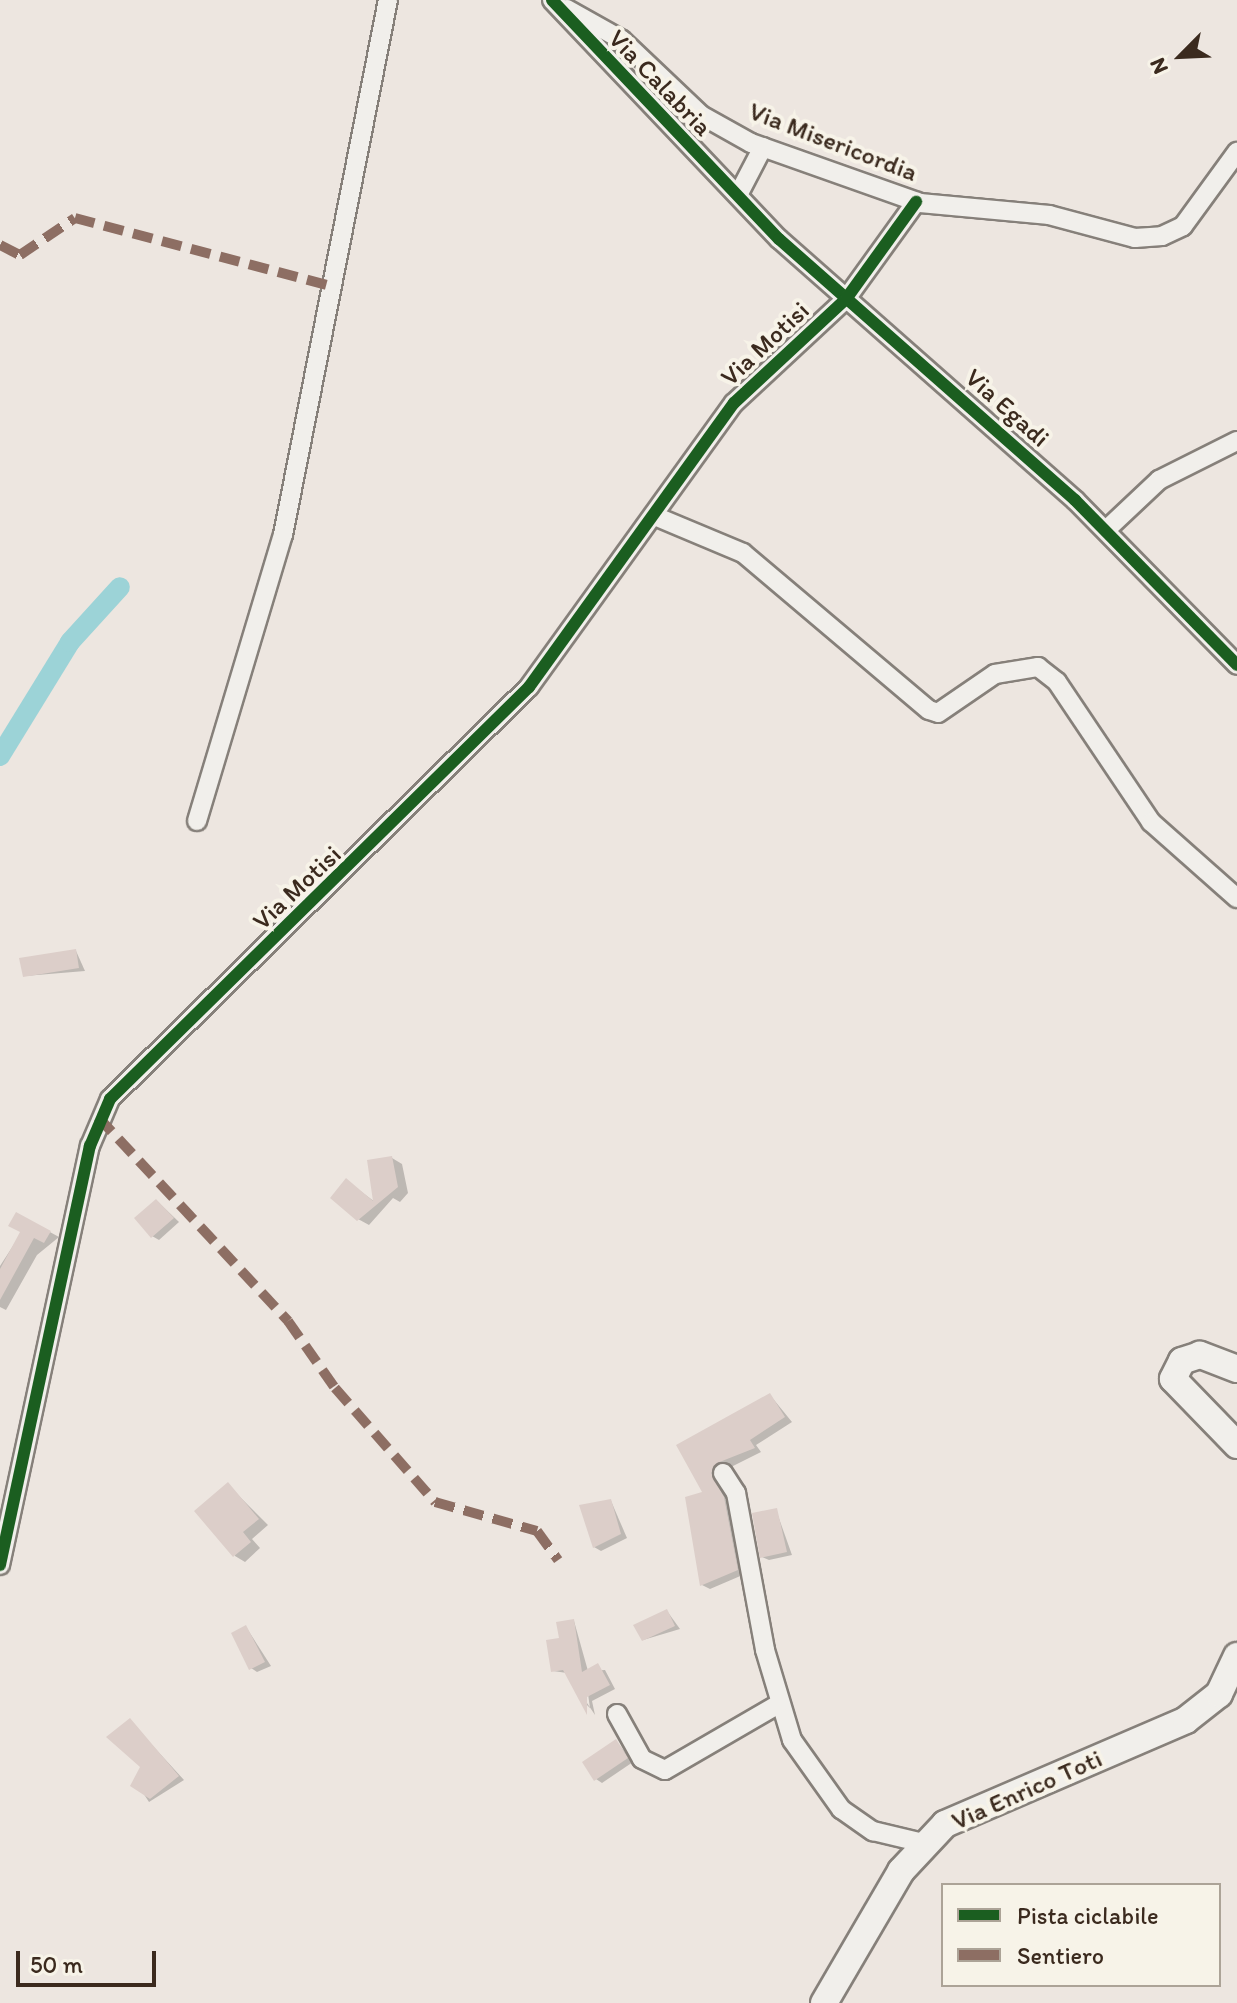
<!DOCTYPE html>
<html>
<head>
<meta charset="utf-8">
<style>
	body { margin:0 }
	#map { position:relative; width:1237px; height:2003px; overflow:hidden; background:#ede6e0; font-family:Itim,sans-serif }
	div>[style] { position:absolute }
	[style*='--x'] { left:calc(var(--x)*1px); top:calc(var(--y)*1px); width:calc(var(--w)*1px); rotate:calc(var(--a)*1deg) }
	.shadow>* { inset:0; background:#0003 }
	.canal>* { height:20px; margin:-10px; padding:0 10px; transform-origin:10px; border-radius:10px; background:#9cd3d7 }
	.building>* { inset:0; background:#dccec9 }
	.roads { filter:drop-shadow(2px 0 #86807a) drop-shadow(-2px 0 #86807a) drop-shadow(0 2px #86807a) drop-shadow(0 -2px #86807a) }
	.street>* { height:18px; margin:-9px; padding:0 9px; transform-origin:9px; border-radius:9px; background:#f1efeb }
	.secondary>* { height:26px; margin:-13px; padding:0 13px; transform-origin:13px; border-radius:13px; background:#f1efeb }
	.quiet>* { height:10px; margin-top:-5px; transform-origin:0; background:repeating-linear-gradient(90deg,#8d6e63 0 20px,transparent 0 30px) }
	.cycleway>* { height:12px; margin:-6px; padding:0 6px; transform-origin:6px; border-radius:6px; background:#1b5e20 }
	span { translate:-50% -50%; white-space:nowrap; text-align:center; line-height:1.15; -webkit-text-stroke:8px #f7f3e8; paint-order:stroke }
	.street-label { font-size:26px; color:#3b2a1e }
	.legend { position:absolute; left:941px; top:1883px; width:280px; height:104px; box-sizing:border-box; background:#f7f3e8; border:2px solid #aca397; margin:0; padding:10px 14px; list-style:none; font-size:24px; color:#3b2a1e }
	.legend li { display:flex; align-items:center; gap:16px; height:40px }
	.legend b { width:40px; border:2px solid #aca397 }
	.north { position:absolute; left:1141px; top:16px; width:80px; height:80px; -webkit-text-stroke:6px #f7f3e8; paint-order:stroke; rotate:246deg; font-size:22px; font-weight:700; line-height:32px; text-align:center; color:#3b2a1e }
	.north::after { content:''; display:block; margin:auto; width:28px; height:36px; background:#3b2a1e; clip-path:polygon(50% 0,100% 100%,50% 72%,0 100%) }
	.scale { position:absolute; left:16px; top:1951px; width:140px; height:36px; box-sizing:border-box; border:4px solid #3b2a1e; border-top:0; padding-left:10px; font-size:24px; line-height:28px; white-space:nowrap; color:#3b2a1e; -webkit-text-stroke:6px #f7f3e8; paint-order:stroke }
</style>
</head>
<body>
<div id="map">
	<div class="shadow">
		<div style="clip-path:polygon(76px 951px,85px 971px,25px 976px)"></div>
		<div style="clip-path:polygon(392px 1158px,402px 1164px,408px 1193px,400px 1202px,393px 1198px,369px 1225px,358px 1219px,347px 1181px,375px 1202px)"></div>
		<div style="clip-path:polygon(157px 1201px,179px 1222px,159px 1240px,152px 1236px)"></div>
		<div style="clip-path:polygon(17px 1214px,59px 1237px,37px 1255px,6px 1310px,0 1307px,0 1266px,22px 1232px)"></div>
		<div style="clip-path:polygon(770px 1395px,792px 1422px,756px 1445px,761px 1452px,719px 1473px,745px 1574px,710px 1589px,702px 1585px,706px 1494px,678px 1446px)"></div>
		<div style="clip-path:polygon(228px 1485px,268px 1525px,252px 1539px,260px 1548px,245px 1562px,235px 1556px)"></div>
		<div style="clip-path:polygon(611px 1501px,627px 1538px,601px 1551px,594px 1547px)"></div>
		<div style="clip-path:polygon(776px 1510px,792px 1555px,769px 1560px,762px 1557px)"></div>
		<div style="clip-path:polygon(667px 1611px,680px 1629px,643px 1640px)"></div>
		<div style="clip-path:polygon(evenodd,574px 1621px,588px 1671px,605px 1670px,615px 1689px,592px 1701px,595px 1715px,567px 1673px,553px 1671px,574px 1621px,587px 1687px,590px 1708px,585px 1703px,587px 1687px)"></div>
		<div style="clip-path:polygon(246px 1627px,271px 1666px,257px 1672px,251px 1668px)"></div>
		<div style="clip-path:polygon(130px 1721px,184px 1780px,149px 1802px,134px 1779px,143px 1767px)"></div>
		<div style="clip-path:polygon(616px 1741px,633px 1762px,602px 1783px,596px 1779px)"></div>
	</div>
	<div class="canal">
		<div style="--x:0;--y:756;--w:134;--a:-58.4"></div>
		<div style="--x:70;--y:642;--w:74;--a:-47.7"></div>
	</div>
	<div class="building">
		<div style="clip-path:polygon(76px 949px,79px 968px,23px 977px,19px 958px)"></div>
		<div style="clip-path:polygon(392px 1156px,398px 1187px,357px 1221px,330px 1198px,346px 1178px,373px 1201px,367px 1160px)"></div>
		<div style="clip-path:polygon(156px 1199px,174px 1218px,151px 1238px,134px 1218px)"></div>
		<div style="clip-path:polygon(16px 1212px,51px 1231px,44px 1243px,34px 1238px,0 1300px,0 1269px,20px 1232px,8px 1226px)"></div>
		<div style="clip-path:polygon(770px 1393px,785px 1417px,750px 1440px,755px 1448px,717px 1463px,711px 1473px,724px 1497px,738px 1570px,700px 1586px,685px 1497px,702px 1492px,676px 1445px)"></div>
		<div style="clip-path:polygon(228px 1482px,259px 1519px,243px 1532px,251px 1542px,233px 1557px,194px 1511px)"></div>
		<div style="clip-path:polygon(611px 1499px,621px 1534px,593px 1548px,579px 1505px)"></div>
		<div style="clip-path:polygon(777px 1508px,787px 1552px,760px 1558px,752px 1513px)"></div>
		<div style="clip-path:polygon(667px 1609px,675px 1626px,642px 1641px,633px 1625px)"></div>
		<div style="clip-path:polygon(574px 1619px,582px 1672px,598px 1663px,610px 1685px,587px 1697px,587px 1715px,563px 1670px,551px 1672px,546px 1640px,559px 1638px,556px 1622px)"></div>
		<div style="clip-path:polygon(246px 1625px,265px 1662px,249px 1670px,231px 1633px)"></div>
		<div style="clip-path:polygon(130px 1718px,179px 1776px,150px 1799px,130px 1786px,140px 1767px,106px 1737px)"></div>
		<div style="clip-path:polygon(616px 1739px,628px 1758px,594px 1781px,582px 1762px)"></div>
	</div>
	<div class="roads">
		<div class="street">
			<div style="--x:552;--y:0;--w:330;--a:46.5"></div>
			<div style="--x:779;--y:239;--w:395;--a:41.4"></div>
			<div style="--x:1075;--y:500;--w:231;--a:45.5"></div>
			<div style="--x:567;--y:9;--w:63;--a:29.4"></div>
			<div style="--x:622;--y:40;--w:109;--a:43.5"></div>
			<div style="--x:701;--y:115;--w:57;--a:29.2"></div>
			<div style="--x:751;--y:143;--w:179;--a:19.5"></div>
			<div style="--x:920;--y:203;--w:130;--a:5.3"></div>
			<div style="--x:1049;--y:215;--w:89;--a:15"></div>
			<div style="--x:1135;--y:238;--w:27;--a:-4"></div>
			<div style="--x:1162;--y:236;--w:23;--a:-25"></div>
			<div style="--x:1183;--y:226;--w:92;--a:-53.9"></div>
			<div style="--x:738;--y:195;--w:54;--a:-62.5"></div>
			<div style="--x:657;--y:517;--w:93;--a:22.7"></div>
			<div style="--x:743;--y:553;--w:243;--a:40.2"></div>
			<div style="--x:929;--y:710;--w:9;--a:18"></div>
			<div style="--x:938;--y:713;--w:69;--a:-34.4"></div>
			<div style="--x:995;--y:674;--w:44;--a:-9.2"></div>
			<div style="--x:1038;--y:667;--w:24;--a:38"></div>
			<div style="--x:1057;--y:682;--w:169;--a:56.1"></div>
			<div style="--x:1151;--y:822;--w:115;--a:41.5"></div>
			<div style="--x:1106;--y:530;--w:73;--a:-43.3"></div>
			<div style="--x:1159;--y:480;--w:87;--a:-26.6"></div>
			<div style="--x:197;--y:821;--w:299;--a:-73.3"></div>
			<div style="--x:283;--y:535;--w:545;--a:-78.9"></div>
			<div style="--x:723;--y:1473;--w:24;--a:57"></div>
			<div style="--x:736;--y:1493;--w:160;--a:79.5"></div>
			<div style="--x:765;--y:1650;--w:94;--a:73.3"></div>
			<div style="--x:792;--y:1740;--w:85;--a:54.6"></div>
			<div style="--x:841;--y:1809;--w:39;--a:35"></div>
			<div style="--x:873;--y:1831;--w:56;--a:13.5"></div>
			<div style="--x:0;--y:1565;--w:429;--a:-77.9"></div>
			<div style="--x:90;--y:1146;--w:51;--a:-66.9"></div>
			<div style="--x:110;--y:1099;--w:588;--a:-44.52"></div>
			<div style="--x:529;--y:687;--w:350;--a:-54.2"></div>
			<div style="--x:734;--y:403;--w:153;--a:-42.9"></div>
			<div style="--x:846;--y:299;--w:120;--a:-54.2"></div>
			<div style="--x:617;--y:1714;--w:51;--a:60.9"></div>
			<div style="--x:642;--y:1759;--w:25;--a:26"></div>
			<div style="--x:665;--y:1770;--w:132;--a:-30.1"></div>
		</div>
		<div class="secondary">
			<div style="--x:1237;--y:1369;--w:40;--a:-159"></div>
			<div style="--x:1200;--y:1355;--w:19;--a:162"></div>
			<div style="--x:1182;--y:1361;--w:20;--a:117"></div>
			<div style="--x:1173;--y:1379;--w:92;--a:45.9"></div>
			<div style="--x:824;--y:2003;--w:153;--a:-59.7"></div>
			<div style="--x:901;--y:1871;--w:64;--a:-46.9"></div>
			<div style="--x:945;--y:1824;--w:262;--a:-23.3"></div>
			<div style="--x:1186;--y:1720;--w:42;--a:-38.2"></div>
			<div style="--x:1219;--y:1694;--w:42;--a:-64.7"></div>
		</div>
	</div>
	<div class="quiet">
		<div style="--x:0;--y:245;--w:22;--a:27"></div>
		<div style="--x:20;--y:255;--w:66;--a:-33.9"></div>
		<div style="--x:75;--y:218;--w:269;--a:14.9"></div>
		<div style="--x:98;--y:1117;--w:279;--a:47"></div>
		<div style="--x:288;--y:1321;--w:82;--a:55"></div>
		<div style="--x:335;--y:1388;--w:152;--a:48.7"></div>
		<div style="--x:435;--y:1502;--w:106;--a:15.9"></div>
		<div style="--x:537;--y:1531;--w:36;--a:54"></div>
	</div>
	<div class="cycleway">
		<div style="--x:552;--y:0;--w:330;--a:46.5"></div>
		<div style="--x:779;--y:239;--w:395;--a:41.4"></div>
		<div style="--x:1075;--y:500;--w:231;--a:45.5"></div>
		<div style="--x:0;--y:1565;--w:429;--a:-77.9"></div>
		<div style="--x:90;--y:1146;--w:51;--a:-66.9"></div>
		<div style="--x:110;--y:1099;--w:588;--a:-44.52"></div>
		<div style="--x:529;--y:687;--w:350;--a:-54.2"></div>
		<div style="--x:734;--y:403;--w:153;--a:-42.9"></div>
		<div style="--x:846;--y:299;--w:120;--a:-54.2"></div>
	</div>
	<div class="street-label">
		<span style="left:660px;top:83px;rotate:46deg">Via Calabria</span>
		<span style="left:833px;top:142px;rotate:21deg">Via Misericordia</span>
		<span style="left:765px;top:344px;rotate:-43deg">Via Motisi</span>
		<span style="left:1007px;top:408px;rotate:42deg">Via Egadi</span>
		<span style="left:297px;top:888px;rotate:-43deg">Via Motisi</span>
		<span style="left:1027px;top:1790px;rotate:-24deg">Via Enrico Toti</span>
	</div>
	<ul class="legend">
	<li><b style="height:10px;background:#1b5e20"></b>Pista ciclabile</li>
	<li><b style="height:10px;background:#8d6e63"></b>Sentiero</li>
	</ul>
	<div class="north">N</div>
	<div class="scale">50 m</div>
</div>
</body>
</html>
